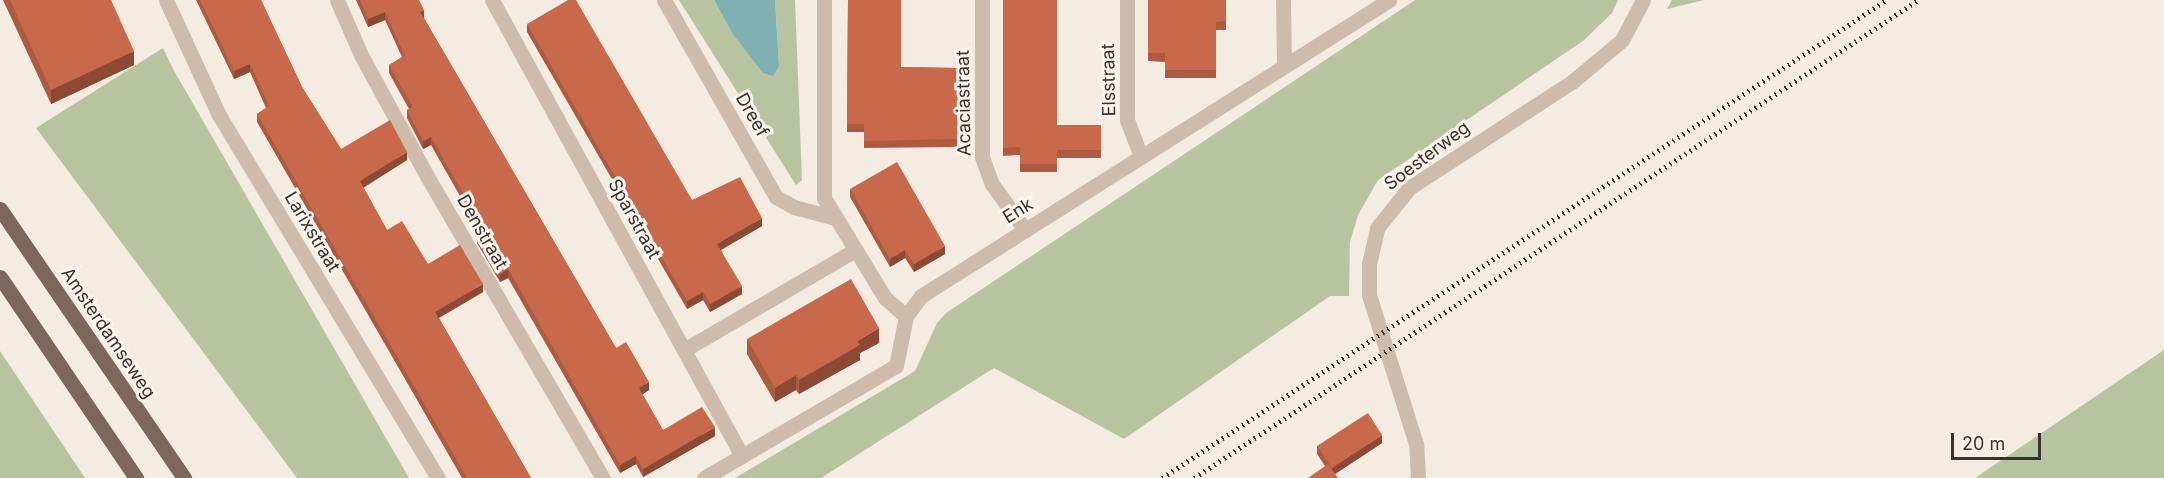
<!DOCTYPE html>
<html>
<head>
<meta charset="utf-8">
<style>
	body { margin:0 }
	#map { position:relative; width:2164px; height:478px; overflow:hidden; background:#f4ebe1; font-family:Inter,sans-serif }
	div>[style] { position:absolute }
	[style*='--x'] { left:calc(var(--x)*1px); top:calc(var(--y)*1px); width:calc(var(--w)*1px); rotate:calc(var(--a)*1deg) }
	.green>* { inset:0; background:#b8c4a0 }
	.water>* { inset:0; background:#7fb0b2 }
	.street>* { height:15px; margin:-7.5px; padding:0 7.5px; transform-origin:7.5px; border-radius:7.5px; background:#cdbbac }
	.primary>* { height:15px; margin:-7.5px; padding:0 7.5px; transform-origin:7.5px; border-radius:7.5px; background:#7d675c }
	.rail>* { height:4.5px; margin-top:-2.25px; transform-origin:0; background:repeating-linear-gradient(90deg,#3b302b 0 1.5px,transparent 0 6px) }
	.wall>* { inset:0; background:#ac5a40 }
	.shaded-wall>* { inset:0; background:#8c4a34 }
	.building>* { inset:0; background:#c8694b }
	span { translate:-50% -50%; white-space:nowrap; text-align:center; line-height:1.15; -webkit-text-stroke:6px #fbf5ee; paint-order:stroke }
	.street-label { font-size:18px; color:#3b302b }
	.scale { position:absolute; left:1951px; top:433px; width:90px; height:27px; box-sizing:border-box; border:3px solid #3b302b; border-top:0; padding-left:8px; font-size:18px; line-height:21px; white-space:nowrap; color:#3b302b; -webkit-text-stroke:4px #fbf5ee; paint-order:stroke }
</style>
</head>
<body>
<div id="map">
	<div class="green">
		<div style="clip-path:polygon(679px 0,714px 0,732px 33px,779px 66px,775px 0,795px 0,802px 180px,796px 185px)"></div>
		<div style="clip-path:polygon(1415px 0,1618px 0,1612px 13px,1583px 41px,1378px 180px,1358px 215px,1350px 242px,1349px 296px,1330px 296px,1124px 439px,994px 368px,821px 478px,735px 478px,915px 371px,937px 323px,946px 313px)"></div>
		<div style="clip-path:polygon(1672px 0,1704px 0,1667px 9px)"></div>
		<div style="clip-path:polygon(163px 48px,173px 69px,409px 478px,297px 478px,36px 128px)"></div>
		<div style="clip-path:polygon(2164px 350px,2164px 478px,1975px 478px)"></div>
		<div style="clip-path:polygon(0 351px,85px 478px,0 478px)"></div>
	</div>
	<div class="water">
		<div style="clip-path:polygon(714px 0,775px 0,779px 66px,773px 76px,763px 73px,732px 33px)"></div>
	</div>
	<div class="street">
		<div style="--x:166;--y:0;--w:127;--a:65.3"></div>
		<div style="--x:219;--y:115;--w:424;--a:58.9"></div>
		<div style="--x:337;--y:0;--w:60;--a:66.4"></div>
		<div style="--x:361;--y:55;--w:138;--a:61.4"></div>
		<div style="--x:427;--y:176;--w:350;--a:59.8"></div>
		<div style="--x:492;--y:0;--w:520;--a:61.27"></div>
		<div style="--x:664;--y:0;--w:227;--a:60.4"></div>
		<div style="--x:776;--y:197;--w:21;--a:29"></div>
		<div style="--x:794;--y:207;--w:39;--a:15"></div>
		<div style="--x:824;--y:0;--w:198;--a:90"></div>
		<div style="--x:824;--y:198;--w:117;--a:58.6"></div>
		<div style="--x:885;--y:298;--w:28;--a:41"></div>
		<div style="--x:982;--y:0;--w:157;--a:90"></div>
		<div style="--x:982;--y:157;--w:29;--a:70"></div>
		<div style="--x:992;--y:184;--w:57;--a:54.3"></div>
		<div style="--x:1127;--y:0;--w:120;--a:90"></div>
		<div style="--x:1127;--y:120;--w:39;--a:69"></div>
		<div style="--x:1283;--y:0;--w:66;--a:89.1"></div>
		<div style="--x:684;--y:350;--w:198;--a:-30.3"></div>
		<div style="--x:704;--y:478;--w:222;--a:-30.3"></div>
		<div style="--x:896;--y:366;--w:51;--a:-78.7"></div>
		<div style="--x:906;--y:316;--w:25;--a:-53"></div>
		<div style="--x:921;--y:296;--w:554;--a:-32.31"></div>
		<div style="--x:1418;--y:478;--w:34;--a:-93"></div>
		<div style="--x:1416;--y:444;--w:156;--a:-107.5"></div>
		<div style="--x:1369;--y:295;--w:31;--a:-90"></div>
		<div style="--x:1369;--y:264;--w:37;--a:-77"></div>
		<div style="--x:1377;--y:228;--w:51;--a:-51.3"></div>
		<div style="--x:1409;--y:188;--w:196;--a:-33.1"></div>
		<div style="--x:1573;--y:81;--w:64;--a:-39.9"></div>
		<div style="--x:1622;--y:40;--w:45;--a:-62.3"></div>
	</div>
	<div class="primary">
		<div style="--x:0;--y:209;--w:326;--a:55.6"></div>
		<div style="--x:0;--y:277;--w:243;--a:55.9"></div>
	</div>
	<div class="rail">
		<div style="--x:1162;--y:478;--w:868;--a:-33.43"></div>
		<div style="--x:1194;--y:478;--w:868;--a:-33.43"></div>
	</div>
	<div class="wall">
		<div style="clip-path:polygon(3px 0,111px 0,134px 65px,51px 104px)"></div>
		<div style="clip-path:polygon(196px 0,261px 0,302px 87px,341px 149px,407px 160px,363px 187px,387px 230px,428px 264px,483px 292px,439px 318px,531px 478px,462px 478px,257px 122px,257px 114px,266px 108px,250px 72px,234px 79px)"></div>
		<div style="clip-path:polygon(356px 0,419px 0,424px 18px,616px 348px,649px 390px,642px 394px,663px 430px,715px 436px,643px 477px,636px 464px,620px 473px,508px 278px,500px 282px,477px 243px,477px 235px,481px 233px,431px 145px,423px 149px,407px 118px,407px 110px,409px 109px,389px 73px,389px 65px,402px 57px,385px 20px,368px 27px)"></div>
		<div style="clip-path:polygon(848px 0,901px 67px,958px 68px,957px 147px,864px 148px,864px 132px,847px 132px)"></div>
		<div style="clip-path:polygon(1003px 0,1057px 125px,1101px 125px,1101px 158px,1057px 158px,1057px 172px,1020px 172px,1020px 155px,1003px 156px)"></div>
		<div style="clip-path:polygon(1148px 0,1226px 0,1226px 30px,1216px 30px,1216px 78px,1165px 78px,1165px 62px,1148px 61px)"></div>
		<div style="clip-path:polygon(527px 24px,692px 200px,762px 226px,721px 250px,742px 294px,710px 312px,703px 300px,687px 309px,527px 32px)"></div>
		<div style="clip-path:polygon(850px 189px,945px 254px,914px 272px,905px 258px,890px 267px,850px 197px)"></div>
		<div style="clip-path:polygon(747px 339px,879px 343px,860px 353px,860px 360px,799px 394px,796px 390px,775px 402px,747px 354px)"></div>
		<div style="clip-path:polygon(1382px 443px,1335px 474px,1325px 466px,1317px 454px,1317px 446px)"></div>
	</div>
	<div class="shaded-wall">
		<div style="clip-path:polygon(424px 10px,424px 18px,420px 12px)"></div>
		<div style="clip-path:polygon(385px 12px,385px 20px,368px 27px,368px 19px)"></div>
		<div style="clip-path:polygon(134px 51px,134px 65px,51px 104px,51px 90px)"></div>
		<div style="clip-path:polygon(250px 64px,250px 72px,234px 79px,234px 71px)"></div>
		<div style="clip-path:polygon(431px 137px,431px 145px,423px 149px,423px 141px)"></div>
		<div style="clip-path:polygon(407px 152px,407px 160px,360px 190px,360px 181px)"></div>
		<div style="clip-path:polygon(762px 218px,762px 226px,717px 252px,717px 244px)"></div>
		<div style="clip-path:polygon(945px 246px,945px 254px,914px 272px,914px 264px)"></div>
		<div style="clip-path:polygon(905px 250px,905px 258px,890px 267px,890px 259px)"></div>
		<div style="clip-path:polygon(508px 269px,508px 278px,500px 282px,500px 274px)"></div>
		<div style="clip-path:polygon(483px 284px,483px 292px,435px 320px,435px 312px)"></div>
		<div style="clip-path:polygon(742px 286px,742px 294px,710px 312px,710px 304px)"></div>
		<div style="clip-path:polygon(703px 292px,703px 300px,687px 309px,687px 301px)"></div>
		<div style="clip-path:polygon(879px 328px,879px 343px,860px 353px,860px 360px,799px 394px,799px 380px,857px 341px)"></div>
		<div style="clip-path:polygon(796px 375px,796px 390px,775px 402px,775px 388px)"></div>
		<div style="clip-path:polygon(649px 382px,649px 390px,639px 397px,639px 388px)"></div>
		<div style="clip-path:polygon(715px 427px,715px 436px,643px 477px,643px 469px)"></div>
		<div style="clip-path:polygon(1382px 435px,1382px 443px,1332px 476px,1332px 468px)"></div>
		<div style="clip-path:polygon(636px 456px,636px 464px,620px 473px,620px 465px)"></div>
	</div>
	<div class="building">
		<div style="clip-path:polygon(10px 0,111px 0,134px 51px,51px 90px)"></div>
		<div style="clip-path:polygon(200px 0,261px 0,302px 87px,341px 149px,390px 120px,407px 152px,360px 181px,387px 230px,402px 221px,428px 264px,460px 245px,483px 284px,435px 312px,531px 478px,467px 478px,257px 114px,269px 106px,250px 64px,234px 71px)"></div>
		<div style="clip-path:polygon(360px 0,419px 0,424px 10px,420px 12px,616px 348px,626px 342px,649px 382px,639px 388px,663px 430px,702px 407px,715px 427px,643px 469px,636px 456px,620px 465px,508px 269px,500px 274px,477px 235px,484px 231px,431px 137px,423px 141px,407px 110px,413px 107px,389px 65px,405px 56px,385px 12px,368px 19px)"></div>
		<div style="clip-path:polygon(568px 0,576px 0,692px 200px,740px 177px,762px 218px,717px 244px,742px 286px,710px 304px,703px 292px,687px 301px,527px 24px)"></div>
		<div style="clip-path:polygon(848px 0,901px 0,901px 67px,958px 68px,957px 139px,864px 141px,864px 124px,847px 124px)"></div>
		<div style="clip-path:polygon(1003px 0,1057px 0,1057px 125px,1101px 125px,1101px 150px,1057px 150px,1057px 164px,1020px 164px,1020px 147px,1003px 148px)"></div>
		<div style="clip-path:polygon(1148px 0,1226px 0,1226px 21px,1216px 22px,1216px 70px,1165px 70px,1165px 53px,1148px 53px)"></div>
		<div style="clip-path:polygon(897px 162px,945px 246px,914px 264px,905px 250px,890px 259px,850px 189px)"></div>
		<div style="clip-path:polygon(851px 279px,879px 328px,857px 341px,860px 345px,799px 380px,796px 375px,775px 388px,747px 339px)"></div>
		<div style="clip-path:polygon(1368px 413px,1382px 435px,1332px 468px,1317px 446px)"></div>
		<div style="clip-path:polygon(1328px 464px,1338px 478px,1308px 478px)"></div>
	</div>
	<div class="street-label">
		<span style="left:1109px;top:80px;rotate:-91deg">Elsstraat</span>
		<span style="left:964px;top:103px;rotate:-91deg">Acaciastraat</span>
		<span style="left:752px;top:115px;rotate:60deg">Dreef</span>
		<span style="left:1427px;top:156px;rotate:-37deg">Soesterweg</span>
		<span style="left:1018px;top:211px;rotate:-32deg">Enk</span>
		<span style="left:634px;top:219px;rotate:61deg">Sparstraat</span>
		<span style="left:312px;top:232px;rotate:59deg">Larixstraat</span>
		<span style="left:482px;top:232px;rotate:60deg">Denstraat</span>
		<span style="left:108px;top:333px;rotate:56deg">Amsterdamseweg</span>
	</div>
	<div class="scale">20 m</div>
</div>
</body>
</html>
